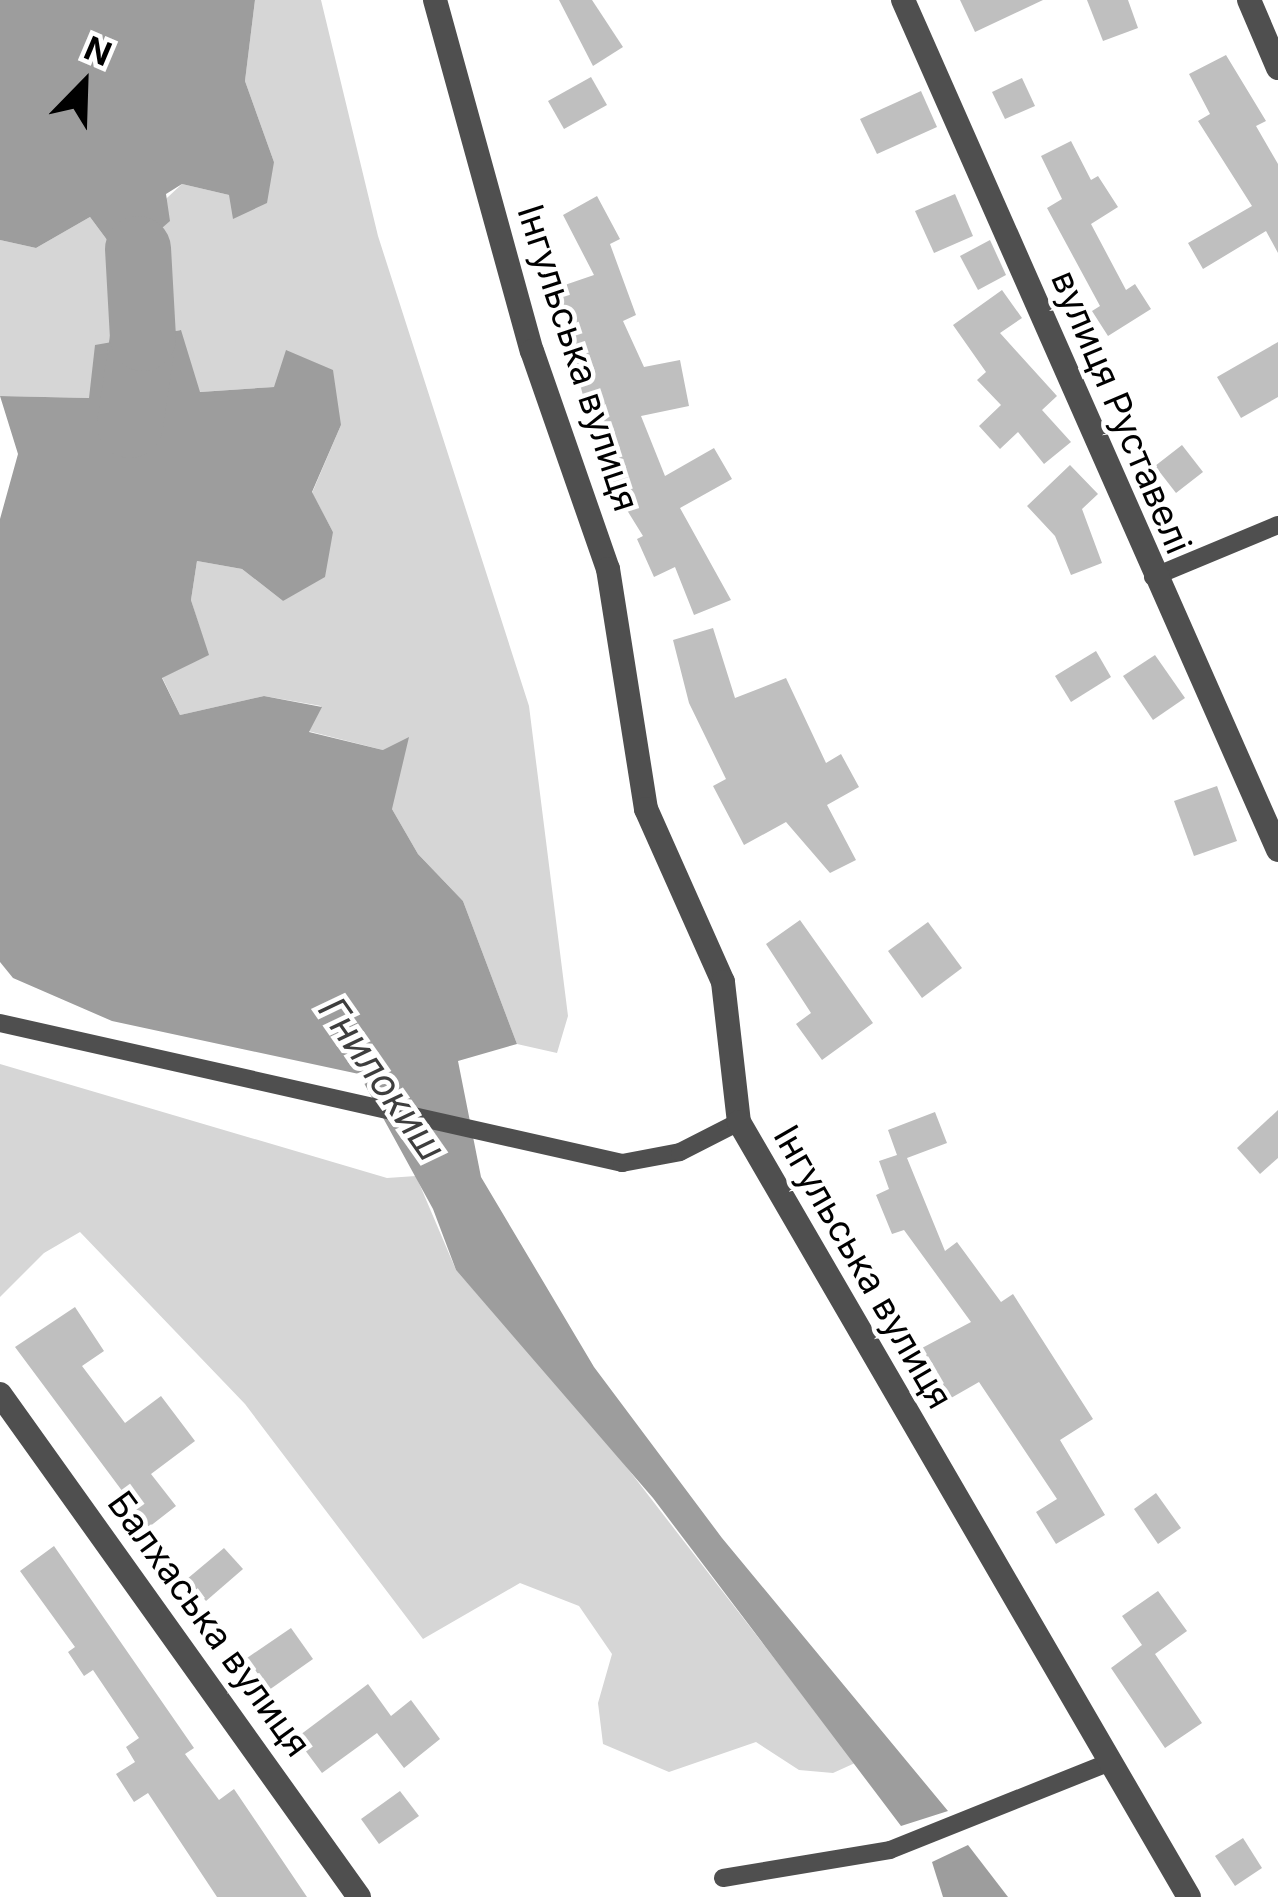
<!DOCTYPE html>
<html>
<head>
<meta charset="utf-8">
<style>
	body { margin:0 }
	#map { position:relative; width:1278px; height:1897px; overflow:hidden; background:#fff; font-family:Inter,sans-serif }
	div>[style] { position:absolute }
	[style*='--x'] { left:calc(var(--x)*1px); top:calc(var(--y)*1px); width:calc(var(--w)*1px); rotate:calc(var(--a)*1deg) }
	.green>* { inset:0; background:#d6d6d6 }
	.water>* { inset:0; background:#9d9d9d }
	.river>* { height:66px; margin:-33px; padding:0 33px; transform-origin:33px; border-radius:33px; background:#9d9d9d }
	.building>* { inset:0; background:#bfbfbf }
	.lane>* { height:18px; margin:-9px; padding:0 9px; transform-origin:9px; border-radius:9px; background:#4f4f4f }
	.street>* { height:24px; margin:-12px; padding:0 12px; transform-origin:12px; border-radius:12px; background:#4f4f4f }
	span { translate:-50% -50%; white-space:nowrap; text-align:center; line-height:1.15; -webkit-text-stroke:9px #fff; paint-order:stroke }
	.street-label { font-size:36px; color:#000 }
	.water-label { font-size:39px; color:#3e3e3e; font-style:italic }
	.north { position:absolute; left:24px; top:24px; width:120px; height:120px; -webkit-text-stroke:9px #fff; paint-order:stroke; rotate:23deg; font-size:33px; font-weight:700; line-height:48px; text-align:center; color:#000 }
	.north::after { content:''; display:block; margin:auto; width:42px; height:54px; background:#000; clip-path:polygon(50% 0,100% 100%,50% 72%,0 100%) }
</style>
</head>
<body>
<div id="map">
	<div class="green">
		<div style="clip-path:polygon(255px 0,321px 0,378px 236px,529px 706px,568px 1016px,557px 1053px,517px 1044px,463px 901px,418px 854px,392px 809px,383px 750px,308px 731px,321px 706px,264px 696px,180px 715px,162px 677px,208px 655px,191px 600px,197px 561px,242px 569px,283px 601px,333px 532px,312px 493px,341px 425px,274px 387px,199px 392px,180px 330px,143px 338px,90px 398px,0 396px,0 240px,36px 248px,90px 217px,113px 248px,182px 184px,229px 195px,274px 162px,245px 81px)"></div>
		<div style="clip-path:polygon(0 1064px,387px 1178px,416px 1176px,456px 1270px,598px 1430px,855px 1763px,833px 1773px,799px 1770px,756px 1742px,669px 1772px,603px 1744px,598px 1703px,612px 1654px,579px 1606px,520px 1583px,423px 1639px,245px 1404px,80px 1232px,44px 1253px,0 1297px)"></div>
	</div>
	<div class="water">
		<div style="clip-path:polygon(0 0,255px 0,245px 81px,274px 162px,267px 203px,233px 219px,229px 195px,182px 184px,166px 194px,170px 221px,138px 249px,113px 248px,90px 217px,36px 248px,0 240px)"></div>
		<div style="clip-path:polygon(181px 330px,200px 392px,274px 387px,286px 350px,333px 370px,341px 425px,312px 492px,333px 532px,325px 577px,283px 601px,242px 569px,197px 561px,191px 600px,209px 655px,162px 678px,180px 715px,264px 696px,322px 707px,309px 732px,383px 750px,409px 737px,392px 809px,418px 854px,463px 901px,517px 1044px,458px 1061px,481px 1177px,594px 1367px,722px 1538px,948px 1811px,901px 1826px,653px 1498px,456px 1270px,433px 1209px,359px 1074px,112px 1021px,13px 978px,0 962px,0 519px,18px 454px,0 396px,89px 398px,95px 345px)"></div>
		<div style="clip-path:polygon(968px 1845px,1008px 1897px,943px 1897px,932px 1862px)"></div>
	</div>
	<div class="river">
		<div style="--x:130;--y:425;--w:88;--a:-81.5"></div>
		<div style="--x:143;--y:338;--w:89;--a:-93.2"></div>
	</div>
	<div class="building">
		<div style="clip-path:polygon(559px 0,592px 0,623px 47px,593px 66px)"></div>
		<div style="clip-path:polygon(960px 0,1043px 0,975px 32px)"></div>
		<div style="clip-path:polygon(1087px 0,1128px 0,1138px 28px,1103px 41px)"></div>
		<div style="clip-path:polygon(1226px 55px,1266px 121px,1256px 126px,1278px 164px,1278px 253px,1266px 231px,1203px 269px,1188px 243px,1252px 206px,1198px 121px,1210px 114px,1189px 74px)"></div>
		<div style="clip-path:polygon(591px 77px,607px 105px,564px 129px,548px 101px)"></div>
		<div style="clip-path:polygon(1022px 78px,1035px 106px,1005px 119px,992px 92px)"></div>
		<div style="clip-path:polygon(921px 91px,937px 127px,877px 154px,860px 119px)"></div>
		<div style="clip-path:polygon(1071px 141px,1091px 180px,1098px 176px,1118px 207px,1091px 224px,1126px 290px,1135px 284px,1151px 309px,1108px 336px,1092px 311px,1100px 306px,1047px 208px,1062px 199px,1041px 156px)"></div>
		<div style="clip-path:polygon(955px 194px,973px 236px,934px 253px,915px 211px)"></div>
		<div style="clip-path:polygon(597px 196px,620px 239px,610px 244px,636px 315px,623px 321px,644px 367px,680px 360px,689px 406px,641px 416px,665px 476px,714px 448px,732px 479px,680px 508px,731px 600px,694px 615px,675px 567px,654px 577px,637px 539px,643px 536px,604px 473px,571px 351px,578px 349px,556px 288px,594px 275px,563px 215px)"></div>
		<div style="clip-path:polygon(990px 240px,1006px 275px,978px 290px,960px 256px)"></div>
		<div style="clip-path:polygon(1002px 290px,1022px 318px,1000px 333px,1057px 396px,1042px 410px,1071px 442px,1044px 464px,1018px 432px,1000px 449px,979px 426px,1001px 405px,977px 380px,986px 372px,953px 325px)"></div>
		<div style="clip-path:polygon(1278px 342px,1278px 397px,1241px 418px,1217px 377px)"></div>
		<div style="clip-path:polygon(1182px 445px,1203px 472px,1176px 493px,1155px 466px)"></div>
		<div style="clip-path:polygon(1070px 465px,1098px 494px,1082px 509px,1102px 563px,1071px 575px,1055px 536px,1027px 506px)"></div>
		<div style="clip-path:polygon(713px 628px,735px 698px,786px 678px,826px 763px,841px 754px,859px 787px,827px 805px,856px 860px,830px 873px,786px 822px,744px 845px,713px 786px,726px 779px,689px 703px,673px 640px)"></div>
		<div style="clip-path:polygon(1096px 651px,1111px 677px,1071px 702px,1055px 676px)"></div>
		<div style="clip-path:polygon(1155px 655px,1185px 698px,1153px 720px,1123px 676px)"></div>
		<div style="clip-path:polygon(1217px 786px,1237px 841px,1194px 856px,1174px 801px)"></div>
		<div style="clip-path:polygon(800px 920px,873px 1023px,822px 1060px,796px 1024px,811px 1013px,766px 944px)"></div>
		<div style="clip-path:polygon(928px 922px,962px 968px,922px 998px,888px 951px)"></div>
		<div style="clip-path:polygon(1278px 1110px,1278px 1158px,1260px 1174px,1237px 1148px)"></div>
		<div style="clip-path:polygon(935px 1112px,947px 1143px,907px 1158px,945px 1251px,957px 1242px,1001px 1302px,1013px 1294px,1093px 1419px,1060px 1440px,1105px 1515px,1056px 1544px,1036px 1512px,1057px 1499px,979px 1382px,951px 1398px,922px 1348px,971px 1322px,904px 1230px,892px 1234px,876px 1195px,889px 1189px,879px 1161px,897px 1155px,888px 1130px)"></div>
		<div style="clip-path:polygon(75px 1307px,104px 1351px,82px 1366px,125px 1423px,161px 1396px,195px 1441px,151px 1474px,176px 1506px,149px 1527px,15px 1347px)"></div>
		<div style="clip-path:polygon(1156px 1493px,1181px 1528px,1158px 1544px,1134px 1509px)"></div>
		<div style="clip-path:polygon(54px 1546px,194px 1748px,185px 1754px,219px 1800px,234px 1789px,307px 1897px,217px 1897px,148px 1793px,134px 1802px,116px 1774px,135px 1762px,126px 1747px,139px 1738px,93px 1670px,84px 1676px,68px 1652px,75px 1647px,20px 1571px)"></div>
		<div style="clip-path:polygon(224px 1548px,243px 1569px,206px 1601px,187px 1579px)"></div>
		<div style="clip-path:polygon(1158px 1591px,1187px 1631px,1155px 1654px,1202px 1723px,1165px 1748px,1111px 1668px,1142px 1645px,1122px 1616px)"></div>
		<div style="clip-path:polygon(291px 1628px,313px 1659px,269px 1690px,247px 1658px)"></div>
		<div style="clip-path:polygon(368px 1684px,391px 1716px,411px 1700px,440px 1739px,404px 1768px,377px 1733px,322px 1773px,296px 1738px)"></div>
		<div style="clip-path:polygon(400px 1791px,419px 1816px,379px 1844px,361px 1819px)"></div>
		<div style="clip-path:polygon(1243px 1838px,1262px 1868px,1235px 1886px,1215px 1856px)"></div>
	</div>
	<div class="lane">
		<div style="--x:1153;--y:577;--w:135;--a:-22.6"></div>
		<div style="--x:0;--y:1023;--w:638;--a:12.68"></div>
		<div style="--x:622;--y:1163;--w:59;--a:-10.7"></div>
		<div style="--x:680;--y:1152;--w:66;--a:-27"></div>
		<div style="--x:723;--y:1878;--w:169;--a:-9.5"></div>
		<div style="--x:890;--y:1850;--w:232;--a:-21.8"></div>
	</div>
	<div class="street">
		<div style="--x:435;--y:0;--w:364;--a:74.6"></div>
		<div style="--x:532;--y:351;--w:231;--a:70.8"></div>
		<div style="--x:608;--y:569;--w:243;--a:81"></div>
		<div style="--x:646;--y:809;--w:189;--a:66"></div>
		<div style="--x:723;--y:982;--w:141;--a:83.5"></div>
		<div style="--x:739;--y:1122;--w:896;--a:59.86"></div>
		<div style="--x:903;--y:0;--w:929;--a:66.19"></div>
		<div style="--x:1249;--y:0;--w:74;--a:66.9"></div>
		<div style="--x:0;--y:1394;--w:618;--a:54.48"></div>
	</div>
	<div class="street-label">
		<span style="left:578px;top:358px;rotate:72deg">Інгульська вулиця</span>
		<span style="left:1121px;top:412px;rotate:67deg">вулиця Руставелі</span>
		<span style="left:863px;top:1267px;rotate:60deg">Інгульська вулиця</span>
		<span style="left:209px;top:1624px;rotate:54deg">Балхаська вулиця</span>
	</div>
	<div class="water-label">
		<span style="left:382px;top:1079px;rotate:55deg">Гнилокиш</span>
	</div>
	<div class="north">N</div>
</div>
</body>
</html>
